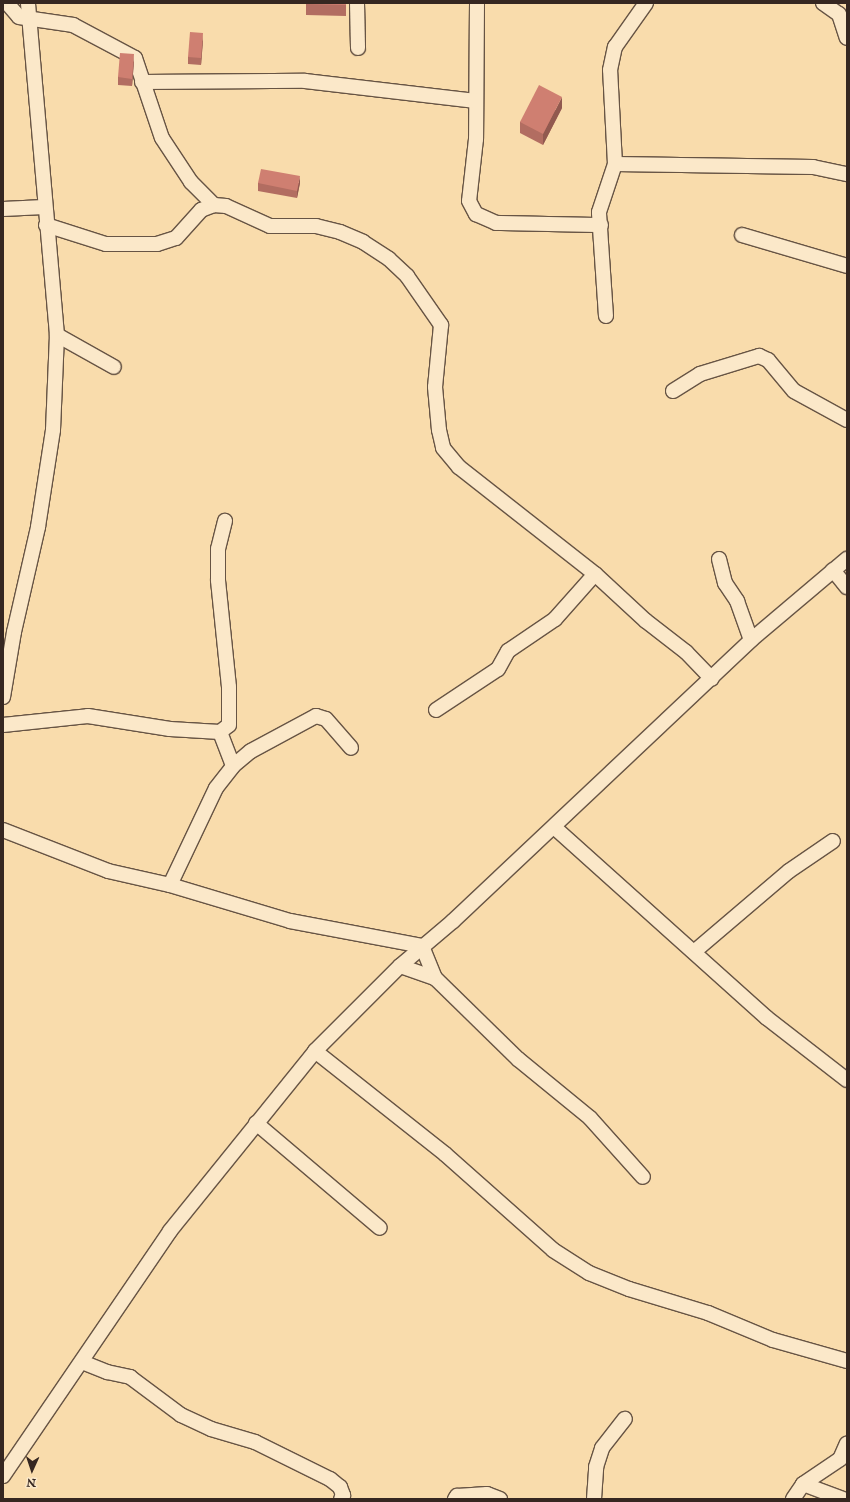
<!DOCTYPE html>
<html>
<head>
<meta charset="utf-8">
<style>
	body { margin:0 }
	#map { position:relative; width:850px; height:1502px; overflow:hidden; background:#f9dcac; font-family:"IM FELL English",serif }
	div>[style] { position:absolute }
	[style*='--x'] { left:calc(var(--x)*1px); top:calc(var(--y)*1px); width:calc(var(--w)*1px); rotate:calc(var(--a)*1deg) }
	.roads { filter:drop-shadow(1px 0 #675444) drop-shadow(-1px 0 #675444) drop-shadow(0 1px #675444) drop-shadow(0 -1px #675444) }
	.minor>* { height:14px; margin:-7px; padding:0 7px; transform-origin:7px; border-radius:7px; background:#fbe8c9 }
	.wall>* { inset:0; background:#b26d61 }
	.shaded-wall>* { inset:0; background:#91594f }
	.building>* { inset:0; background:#cf7f71 }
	span { translate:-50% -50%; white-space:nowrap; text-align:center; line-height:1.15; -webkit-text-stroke:3px #fbe8c9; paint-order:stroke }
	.frame { position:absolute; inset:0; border:4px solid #362721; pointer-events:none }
	.north { position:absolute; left:12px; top:1450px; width:40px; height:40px; -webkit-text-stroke:3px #fbe8c9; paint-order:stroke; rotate:183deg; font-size:11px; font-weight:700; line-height:16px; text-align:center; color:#362721 }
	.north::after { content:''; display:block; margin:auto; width:14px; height:18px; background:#362721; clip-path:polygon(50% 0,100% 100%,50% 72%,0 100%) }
</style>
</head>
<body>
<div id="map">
	<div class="roads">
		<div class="minor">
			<div style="--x:7;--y:3;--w:18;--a:49"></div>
			<div style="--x:19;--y:17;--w:55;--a:8.4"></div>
			<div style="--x:73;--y:25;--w:70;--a:28"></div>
			<div style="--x:135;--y:58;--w:84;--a:71.4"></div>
			<div style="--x:162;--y:138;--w:53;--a:56.6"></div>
			<div style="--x:191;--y:182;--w:33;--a:45"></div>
			<div style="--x:357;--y:3;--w:45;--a:88.7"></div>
			<div style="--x:477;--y:3;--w:136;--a:90.4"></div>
			<div style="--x:476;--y:139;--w:62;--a:96.4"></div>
			<div style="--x:469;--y:201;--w:15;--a:62"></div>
			<div style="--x:476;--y:214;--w:22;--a:24"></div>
			<div style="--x:496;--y:223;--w:105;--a:1.1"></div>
			<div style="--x:823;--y:3;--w:19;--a:35"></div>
			<div style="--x:839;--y:14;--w:25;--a:72"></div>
			<div style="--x:142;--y:82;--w:163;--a:-0.4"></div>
			<div style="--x:305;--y:81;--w:172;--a:6.7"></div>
			<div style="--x:615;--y:164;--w:198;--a:0.9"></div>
			<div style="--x:813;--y:167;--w:35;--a:12"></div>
			<div style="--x:3;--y:209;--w:41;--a:-2.8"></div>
			<div style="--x:46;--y:225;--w:63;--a:17.6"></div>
			<div style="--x:106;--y:244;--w:51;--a:0"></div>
			<div style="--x:157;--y:244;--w:20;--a:-18"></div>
			<div style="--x:176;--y:238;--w:38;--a:-48"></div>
			<div style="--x:201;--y:210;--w:14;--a:-21"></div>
			<div style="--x:214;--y:205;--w:12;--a:5"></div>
			<div style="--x:226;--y:206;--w:48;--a:24.4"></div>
			<div style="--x:270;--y:226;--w:46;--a:0"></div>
			<div style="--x:316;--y:226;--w:25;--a:14"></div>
			<div style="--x:340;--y:232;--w:25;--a:23"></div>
			<div style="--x:363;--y:242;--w:31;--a:33"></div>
			<div style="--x:389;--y:259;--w:25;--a:43"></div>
			<div style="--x:407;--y:276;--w:60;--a:55.2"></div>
			<div style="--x:441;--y:325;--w:62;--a:95.5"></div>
			<div style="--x:435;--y:387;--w:43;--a:84.7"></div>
			<div style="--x:439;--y:430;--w:18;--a:77"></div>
			<div style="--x:443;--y:448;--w:25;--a:50"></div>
			<div style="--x:459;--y:467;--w:173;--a:38.2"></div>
			<div style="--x:595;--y:574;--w:69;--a:42.7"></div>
			<div style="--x:646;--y:621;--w:51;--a:37.8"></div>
			<div style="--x:686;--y:652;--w:37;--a:46"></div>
			<div style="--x:742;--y:235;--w:109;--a:16.4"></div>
			<div style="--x:606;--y:316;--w:104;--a:-93.9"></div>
			<div style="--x:599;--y:212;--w:51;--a:-71.6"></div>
			<div style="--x:615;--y:164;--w:94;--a:-93"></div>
			<div style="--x:610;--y:70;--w:24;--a:-78"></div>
			<div style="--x:615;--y:47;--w:54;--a:-54.8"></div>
			<div style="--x:57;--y:335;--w:65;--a:29.3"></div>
			<div style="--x:673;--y:391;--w:32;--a:-32"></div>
			<div style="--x:700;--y:374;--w:62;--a:-17"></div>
			<div style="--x:759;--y:356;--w:10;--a:24"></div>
			<div style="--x:768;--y:360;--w:40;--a:50"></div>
			<div style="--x:794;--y:391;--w:60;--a:28.7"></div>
			<div style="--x:719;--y:559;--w:25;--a:76"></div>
			<div style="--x:725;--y:583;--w:22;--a:56"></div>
			<div style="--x:737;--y:601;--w:41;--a:70.3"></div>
			<div style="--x:833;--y:570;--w:22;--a:51"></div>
			<div style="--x:3;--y:697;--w:66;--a:-80.4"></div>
			<div style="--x:14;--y:632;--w:108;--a:-77.1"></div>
			<div style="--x:38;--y:527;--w:98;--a:-81.2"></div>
			<div style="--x:53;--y:430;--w:95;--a:-87.6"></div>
			<div style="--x:57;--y:335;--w:333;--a:-95"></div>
			<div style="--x:436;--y:710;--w:74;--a:-33.5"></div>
			<div style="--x:498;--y:669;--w:21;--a:-61"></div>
			<div style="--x:508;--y:651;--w:57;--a:-34.2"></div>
			<div style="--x:555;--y:619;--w:60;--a:-48.4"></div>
			<div style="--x:3;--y:725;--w:85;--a:-6"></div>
			<div style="--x:88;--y:716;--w:83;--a:9"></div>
			<div style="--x:170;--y:729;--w:50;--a:3.4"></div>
			<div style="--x:220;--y:732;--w:11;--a:-38"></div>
			<div style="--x:229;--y:725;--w:38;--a:-90"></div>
			<div style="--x:229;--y:687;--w:108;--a:-95.9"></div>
			<div style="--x:218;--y:580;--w:31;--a:-90"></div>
			<div style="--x:218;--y:549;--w:29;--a:-76"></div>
			<div style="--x:220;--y:732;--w:36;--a:69"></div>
			<div style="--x:554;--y:827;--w:286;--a:41.9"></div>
			<div style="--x:767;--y:1018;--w:101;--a:37.8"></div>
			<div style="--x:3;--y:830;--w:113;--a:21.3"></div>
			<div style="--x:108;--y:871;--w:64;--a:12.7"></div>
			<div style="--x:170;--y:885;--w:125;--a:16.7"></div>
			<div style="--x:290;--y:921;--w:134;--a:10.7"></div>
			<div style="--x:422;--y:946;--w:35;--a:68"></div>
			<div style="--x:170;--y:885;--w:107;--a:-64.6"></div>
			<div style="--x:216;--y:788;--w:28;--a:-52"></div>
			<div style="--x:233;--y:766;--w:23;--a:-40"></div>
			<div style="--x:251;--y:751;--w:74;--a:-28.3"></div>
			<div style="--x:316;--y:716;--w:10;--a:17"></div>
			<div style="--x:326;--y:719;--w:38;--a:49"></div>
			<div style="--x:695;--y:951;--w:123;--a:-40.4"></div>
			<div style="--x:789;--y:871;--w:53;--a:-34.3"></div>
			<div style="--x:400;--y:966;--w:37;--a:19"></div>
			<div style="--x:435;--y:978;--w:116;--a:44.3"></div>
			<div style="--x:518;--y:1059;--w:93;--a:39.3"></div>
			<div style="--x:590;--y:1118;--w:79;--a:48.1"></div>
			<div style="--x:315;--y:1051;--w:166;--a:38.4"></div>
			<div style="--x:445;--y:1154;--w:144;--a:41.6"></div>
			<div style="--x:553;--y:1250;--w:43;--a:32.6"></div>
			<div style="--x:589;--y:1273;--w:43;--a:21.8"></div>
			<div style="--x:629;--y:1289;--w:83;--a:16.9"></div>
			<div style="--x:708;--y:1313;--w:70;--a:22.6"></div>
			<div style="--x:773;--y:1340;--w:77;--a:15.8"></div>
			<div style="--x:256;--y:1123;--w:162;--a:40.3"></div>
			<div style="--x:82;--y:1362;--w:27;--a:22"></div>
			<div style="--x:107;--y:1372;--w:24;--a:12"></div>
			<div style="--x:130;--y:1377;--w:64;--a:36.7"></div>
			<div style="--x:181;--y:1415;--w:33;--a:25"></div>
			<div style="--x:211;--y:1429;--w:46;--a:16.5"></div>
			<div style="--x:255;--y:1442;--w:84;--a:26.3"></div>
			<div style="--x:330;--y:1479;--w:13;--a:39"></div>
			<div style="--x:340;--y:1487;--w:9;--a:69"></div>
			<div style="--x:343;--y:1495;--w:4;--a:117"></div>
			<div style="--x:3;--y:1476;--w:297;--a:-55.7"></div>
			<div style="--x:170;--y:1231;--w:231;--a:-51.1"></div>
			<div style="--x:315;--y:1051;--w:120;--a:-45"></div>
			<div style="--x:400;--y:966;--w:70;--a:-40.3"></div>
			<div style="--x:453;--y:921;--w:410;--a:-43.3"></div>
			<div style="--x:751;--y:640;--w:126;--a:-40.2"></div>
			<div style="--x:803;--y:1484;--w:43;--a:20.6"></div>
			<div style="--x:455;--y:1499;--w:4;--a:-56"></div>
			<div style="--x:457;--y:1496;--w:30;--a:-4"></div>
			<div style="--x:487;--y:1494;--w:14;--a:21"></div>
			<div style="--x:594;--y:1499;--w:32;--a:-86"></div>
			<div style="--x:596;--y:1467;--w:20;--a:-72"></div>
			<div style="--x:602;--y:1448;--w:37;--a:-52"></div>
			<div style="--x:793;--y:1499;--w:18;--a:-56"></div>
			<div style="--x:803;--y:1484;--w:45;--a:-34"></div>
			<div style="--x:840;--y:1459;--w:17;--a:-66"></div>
		</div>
	</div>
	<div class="wall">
		<div style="clip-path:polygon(306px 3px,346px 3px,346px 16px,306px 15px)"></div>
		<div style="clip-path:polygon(203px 40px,201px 65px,188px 64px,188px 57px)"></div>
		<div style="clip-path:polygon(134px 61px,132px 86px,118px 85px,118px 77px)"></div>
		<div style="clip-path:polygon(562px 108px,543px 145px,520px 133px,520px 122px)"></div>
		<div style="clip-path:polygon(258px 183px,300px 183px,297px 198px,258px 191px)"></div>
	</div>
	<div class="shaded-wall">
		<div style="clip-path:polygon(203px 33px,203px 40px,201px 65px,201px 58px)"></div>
		<div style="clip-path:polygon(134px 54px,134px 61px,132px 86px,132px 79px)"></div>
		<div style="clip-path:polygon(562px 97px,562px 108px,543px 145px,543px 134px)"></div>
		<div style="clip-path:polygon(300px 176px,300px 183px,297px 198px,297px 191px)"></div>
	</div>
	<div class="building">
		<div style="clip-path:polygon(306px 3px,346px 3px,346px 5px,306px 4px)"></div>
		<div style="clip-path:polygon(190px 32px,203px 33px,201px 58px,188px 57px)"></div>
		<div style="clip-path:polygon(120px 53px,134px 54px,132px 79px,118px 77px)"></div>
		<div style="clip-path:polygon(539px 85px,562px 97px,543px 134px,520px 122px)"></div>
		<div style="clip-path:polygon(261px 169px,300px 176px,297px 191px,258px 183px)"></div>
	</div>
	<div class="frame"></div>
	<div class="north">N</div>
</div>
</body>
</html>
